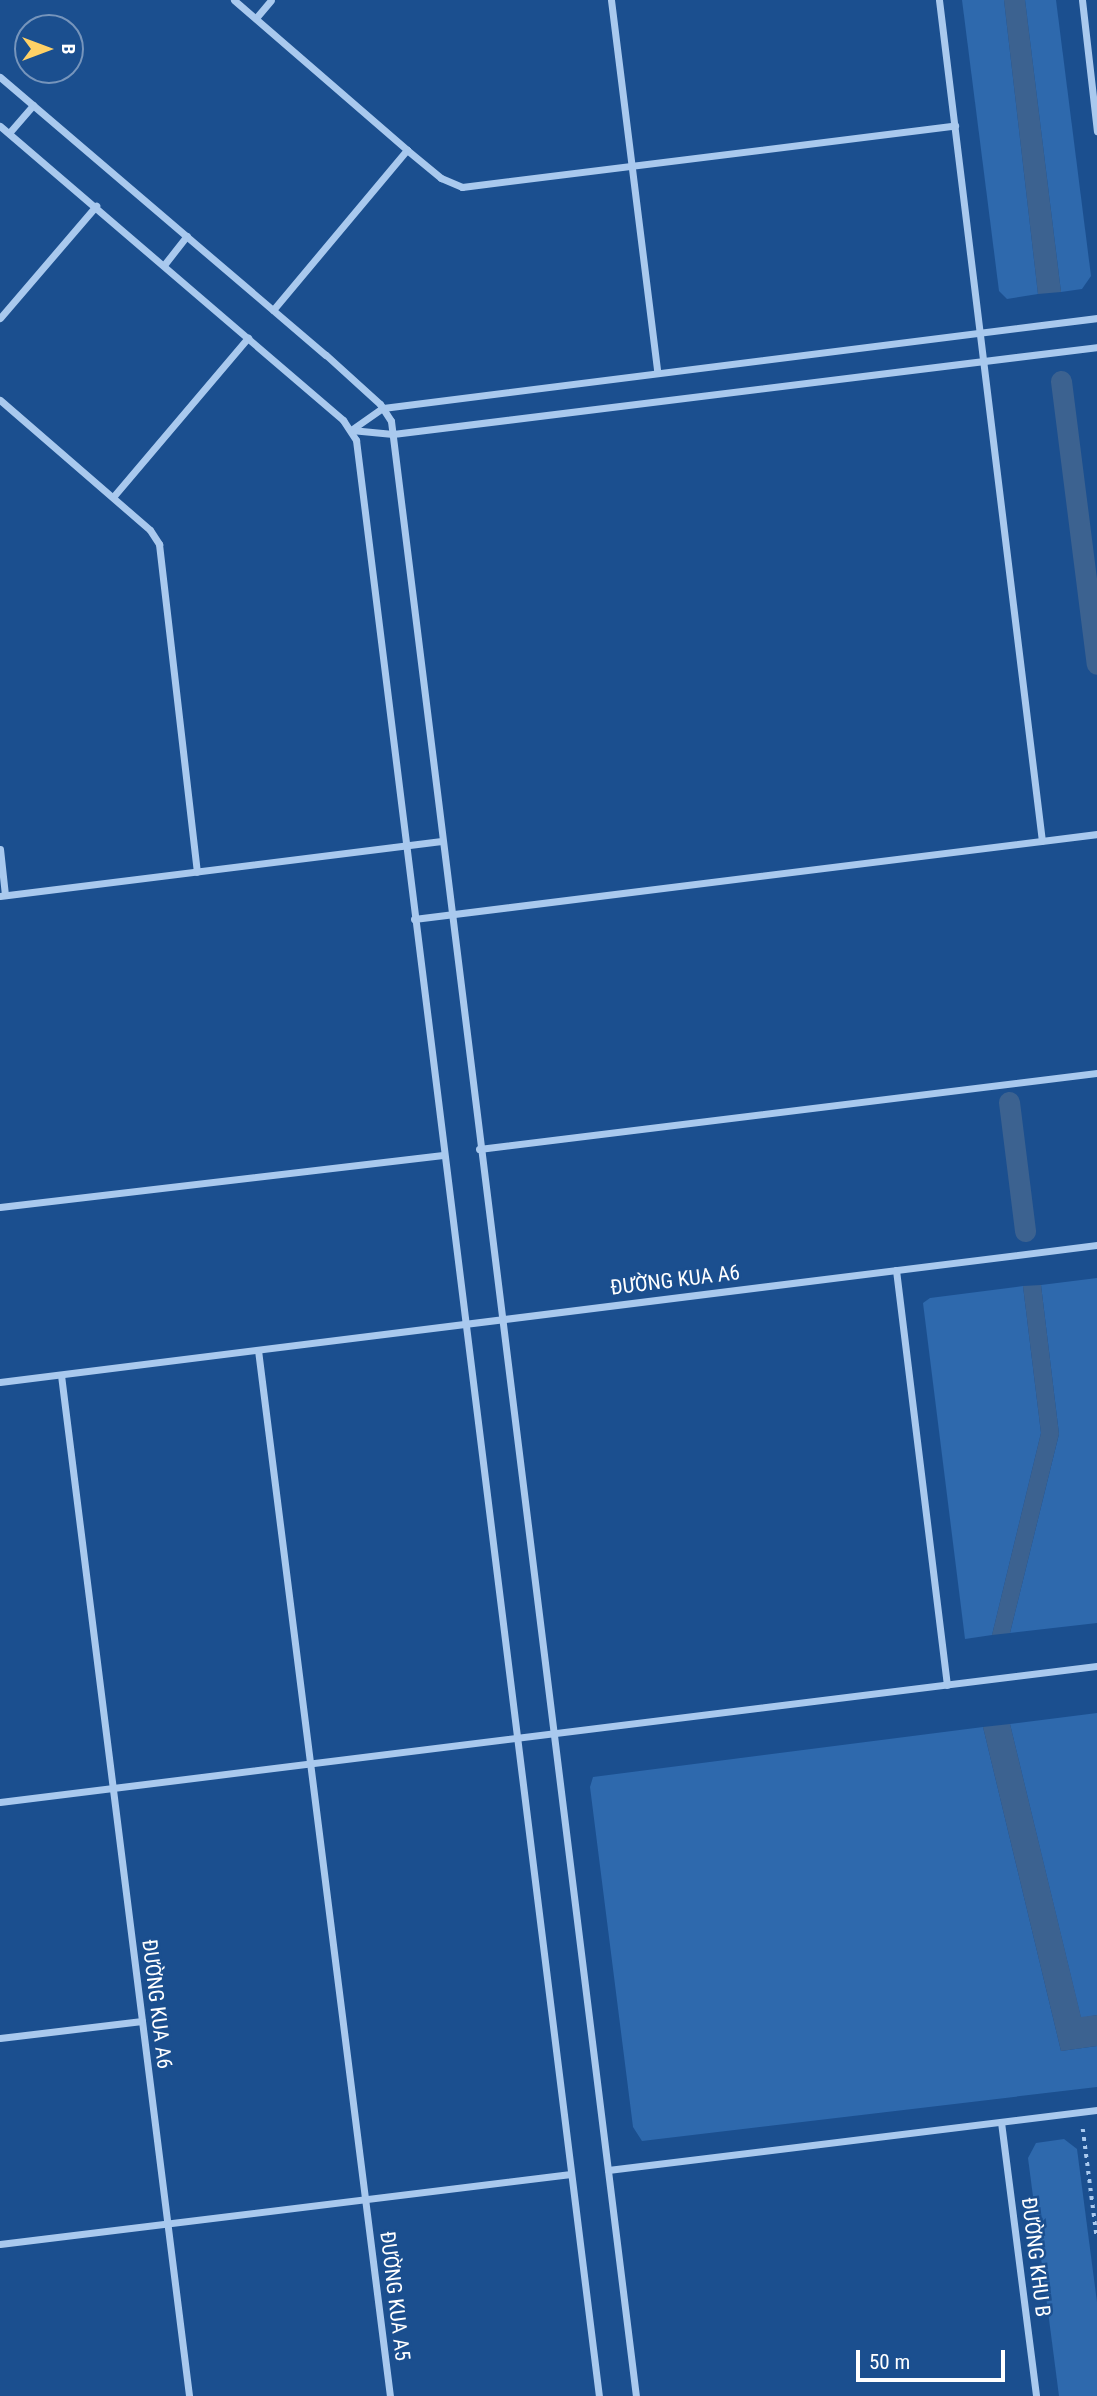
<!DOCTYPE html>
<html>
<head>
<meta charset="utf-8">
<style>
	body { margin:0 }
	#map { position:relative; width:1097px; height:2396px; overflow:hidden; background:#1b4f8f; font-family:"Roboto Condensed",sans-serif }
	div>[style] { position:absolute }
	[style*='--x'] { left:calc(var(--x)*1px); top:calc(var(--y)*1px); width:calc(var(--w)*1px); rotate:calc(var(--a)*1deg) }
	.green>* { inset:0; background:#2e69ad }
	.water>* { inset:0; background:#3c6290 }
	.canal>* { height:21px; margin:-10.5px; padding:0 10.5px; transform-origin:10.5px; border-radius:10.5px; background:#3c6290 }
	.path>* { height:3.5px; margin-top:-1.75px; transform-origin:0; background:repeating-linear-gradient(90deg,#a9c9ee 0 3.5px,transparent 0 8.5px) }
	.street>* { height:7px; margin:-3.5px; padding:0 3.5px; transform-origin:3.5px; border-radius:3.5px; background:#a9c9ee }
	span { translate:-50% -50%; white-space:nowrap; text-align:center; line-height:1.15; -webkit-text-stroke:5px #1b4f8f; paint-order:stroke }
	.street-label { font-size:21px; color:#fff }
	.north { position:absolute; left:14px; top:14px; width:70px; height:70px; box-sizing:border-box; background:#1b4f8f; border:2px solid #7695bc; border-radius:50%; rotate:90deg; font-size:19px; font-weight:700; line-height:28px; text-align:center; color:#fff }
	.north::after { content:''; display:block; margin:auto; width:24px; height:32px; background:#ffd166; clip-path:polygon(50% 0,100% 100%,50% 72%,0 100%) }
	.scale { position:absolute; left:856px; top:2350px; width:149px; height:32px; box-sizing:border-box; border:4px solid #fff; border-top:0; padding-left:9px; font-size:21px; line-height:24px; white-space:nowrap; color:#fff; -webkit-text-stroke:5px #1b4f8f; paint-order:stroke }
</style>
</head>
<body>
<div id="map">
	<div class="green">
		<div style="clip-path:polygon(962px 0,1004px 0,1038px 294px,1007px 299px,999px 291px)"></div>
		<div style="clip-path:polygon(1025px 0,1056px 0,1091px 276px,1082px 289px,1061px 292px)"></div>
		<div style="clip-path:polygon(1097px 1278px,1097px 1623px,1010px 1633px,1059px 1434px,1041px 1285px)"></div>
		<div style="clip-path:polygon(1023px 1286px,1041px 1433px,992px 1635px,965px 1639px,923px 1303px,930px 1298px)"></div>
		<div style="clip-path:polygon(1097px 1713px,1097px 2015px,1081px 2018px,1010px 1724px)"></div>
		<div style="clip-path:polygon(983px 1727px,1061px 2051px,1097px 2046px,1097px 2087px,642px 2141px,633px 2127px,590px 1787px,593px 1777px)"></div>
		<div style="clip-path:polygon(1064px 2139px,1077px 2149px,1097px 2302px,1097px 2396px,1059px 2396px,1028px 2158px,1036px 2143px)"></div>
	</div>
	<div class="water">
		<div style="clip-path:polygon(1004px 0,1025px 0,1061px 292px,1038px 294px)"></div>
		<div style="clip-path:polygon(1041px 1285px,1059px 1434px,1010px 1633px,992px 1635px,1041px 1433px,1023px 1286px)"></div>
		<div style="clip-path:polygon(1010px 1724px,1081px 2017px,1097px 2015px,1097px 2046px,1061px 2051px,983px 1727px)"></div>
	</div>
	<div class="canal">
		<div style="--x:1061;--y:381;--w:285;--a:82.8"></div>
		<div style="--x:1009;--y:1102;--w:130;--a:82.9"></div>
	</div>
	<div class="path">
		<div style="--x:1083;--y:2129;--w:110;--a:82.7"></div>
	</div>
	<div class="street">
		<div style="--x:234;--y:0;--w:229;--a:40.9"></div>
		<div style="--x:407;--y:150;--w:44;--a:39.5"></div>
		<div style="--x:441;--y:178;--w:23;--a:23"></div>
		<div style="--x:462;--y:187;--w:497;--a:-7.1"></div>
		<div style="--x:611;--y:0;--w:374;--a:82.9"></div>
		<div style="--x:939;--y:0;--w:847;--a:83.02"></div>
		<div style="--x:1082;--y:0;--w:132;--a:83.5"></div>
		<div style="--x:256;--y:18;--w:23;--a:-50"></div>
		<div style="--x:0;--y:77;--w:428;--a:40.5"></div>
		<div style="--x:326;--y:355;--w:73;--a:42.2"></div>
		<div style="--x:380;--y:404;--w:20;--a:57"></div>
		<div style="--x:391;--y:421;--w:1990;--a:82.93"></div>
		<div style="--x:0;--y:126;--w:452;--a:40.6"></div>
		<div style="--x:343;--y:420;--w:24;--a:57"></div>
		<div style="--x:356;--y:440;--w:1971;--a:82.92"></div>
		<div style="--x:9;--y:133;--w:37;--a:-49"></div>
		<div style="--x:164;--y:265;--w:37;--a:-52"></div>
		<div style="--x:273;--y:310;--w:209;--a:-50.1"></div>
		<div style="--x:0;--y:318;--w:148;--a:-49.4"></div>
		<div style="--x:0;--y:400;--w:198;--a:40.9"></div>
		<div style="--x:150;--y:530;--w:17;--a:57"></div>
		<div style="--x:159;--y:544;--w:330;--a:83.4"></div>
		<div style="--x:351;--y:430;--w:39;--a:-35"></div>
		<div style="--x:383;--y:408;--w:720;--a:-7.18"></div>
		<div style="--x:351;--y:430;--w:42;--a:5.4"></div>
		<div style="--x:393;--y:434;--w:709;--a:-7.04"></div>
		<div style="--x:113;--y:497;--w:209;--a:-49.7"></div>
		<div style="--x:0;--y:849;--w:46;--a:83.8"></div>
		<div style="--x:0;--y:896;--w:445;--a:-7.1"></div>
		<div style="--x:414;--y:919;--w:688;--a:-7.09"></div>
		<div style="--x:479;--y:1149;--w:623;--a:-7.01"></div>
		<div style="--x:0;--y:1207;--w:446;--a:-6.7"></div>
		<div style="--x:896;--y:1270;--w:418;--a:83"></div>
		<div style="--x:258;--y:1350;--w:1054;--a:82.81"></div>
		<div style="--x:61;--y:1375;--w:1029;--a:82.85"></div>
		<div style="--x:0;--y:1382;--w:1106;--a:-7.12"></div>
		<div style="--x:0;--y:1802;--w:1105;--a:-7.07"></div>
		<div style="--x:0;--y:2038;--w:143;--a:-6.8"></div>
		<div style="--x:1001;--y:2122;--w:276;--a:82.7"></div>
		<div style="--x:608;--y:2170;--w:493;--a:-7"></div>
		<div style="--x:0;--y:2244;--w:575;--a:-6.99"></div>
	</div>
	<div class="street-label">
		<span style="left:675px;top:1280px;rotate:-7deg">ĐƯỜNG KUA A6</span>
		<span style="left:157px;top:2004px;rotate:83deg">ĐƯỜNG KUA A6</span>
		<span style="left:1036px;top:2257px;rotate:83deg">ĐƯỜNG KHU B</span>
		<span style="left:395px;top:2296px;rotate:83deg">ĐƯỜNG KUA A5</span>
	</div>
	<div class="north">B</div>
	<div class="scale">50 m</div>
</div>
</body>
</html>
